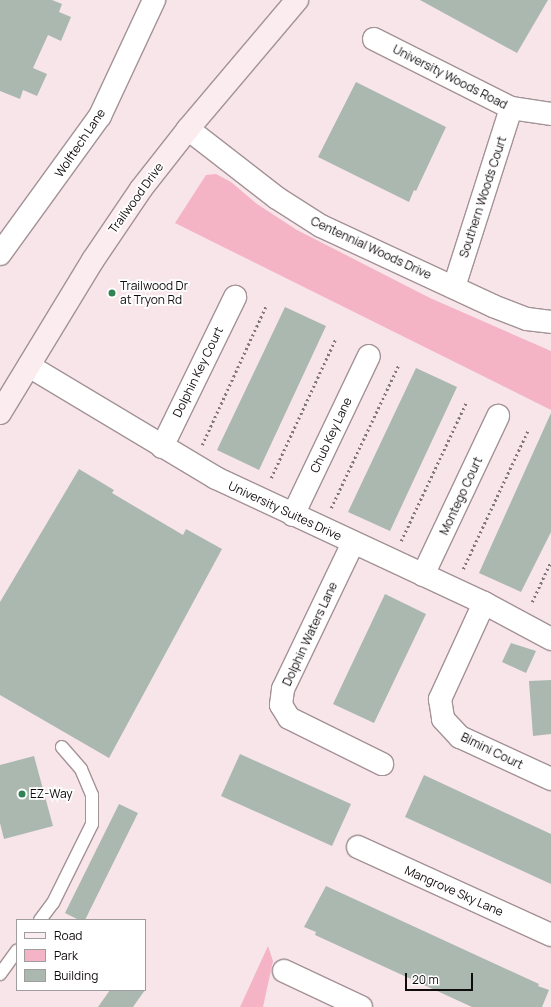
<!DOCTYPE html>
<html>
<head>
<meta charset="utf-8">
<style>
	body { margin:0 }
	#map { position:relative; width:551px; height:1007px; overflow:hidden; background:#f7e5ea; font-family:Manrope,sans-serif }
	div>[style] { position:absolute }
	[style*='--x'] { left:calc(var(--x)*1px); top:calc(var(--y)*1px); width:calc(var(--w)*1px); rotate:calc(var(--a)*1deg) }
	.green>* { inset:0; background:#f5b4c6 }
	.building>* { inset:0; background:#abb8af }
	.path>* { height:2.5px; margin-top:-1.25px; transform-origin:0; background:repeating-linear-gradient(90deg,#82777a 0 2px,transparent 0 5px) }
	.roads { filter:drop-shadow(1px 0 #a39296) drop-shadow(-1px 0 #a39296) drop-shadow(0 1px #a39296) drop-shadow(0 -1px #a39296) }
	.lane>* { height:12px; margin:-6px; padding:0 6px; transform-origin:6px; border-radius:6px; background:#fff }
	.street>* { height:22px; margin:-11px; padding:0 11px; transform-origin:11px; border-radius:11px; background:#fff }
	.secondary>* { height:22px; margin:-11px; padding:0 11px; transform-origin:11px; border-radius:11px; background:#fbecf0 }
	.dots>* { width:11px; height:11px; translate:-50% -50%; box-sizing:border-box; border:2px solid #fff; border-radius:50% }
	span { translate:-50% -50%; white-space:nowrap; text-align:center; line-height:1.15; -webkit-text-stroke:3.5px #fff; paint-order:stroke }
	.street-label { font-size:12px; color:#100b0c }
	.poi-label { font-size:12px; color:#100b0c }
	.left { translate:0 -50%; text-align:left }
	.legend { position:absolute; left:16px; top:919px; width:130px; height:72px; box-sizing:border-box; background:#fff; border:1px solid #9f9d9e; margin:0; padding:5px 7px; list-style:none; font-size:12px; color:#100b0c }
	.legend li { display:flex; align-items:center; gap:8px; height:20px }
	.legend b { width:20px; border:1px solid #9f9d9e }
	.scale { position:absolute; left:405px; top:973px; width:68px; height:18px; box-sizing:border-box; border:2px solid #100b0c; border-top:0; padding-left:5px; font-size:12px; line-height:14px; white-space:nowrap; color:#100b0c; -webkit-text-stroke:3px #fff; paint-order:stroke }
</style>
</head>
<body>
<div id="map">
	<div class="green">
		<div style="clip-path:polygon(216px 174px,231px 182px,257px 204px,297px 230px,430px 298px,551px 351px,551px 410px,175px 223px,206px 175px)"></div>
		<div style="clip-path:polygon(268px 946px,273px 961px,263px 1007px,240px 1007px)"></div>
	</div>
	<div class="building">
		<div style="clip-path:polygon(0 0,52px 0,62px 4px,59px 12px,71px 17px,61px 41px,48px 35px,33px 68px,47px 74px,37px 96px,23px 90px,20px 99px,0 91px)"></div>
		<div style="clip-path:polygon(420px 0,548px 0,517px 53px)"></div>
		<div style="clip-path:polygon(356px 82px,446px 127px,416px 191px,414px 190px,409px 202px,318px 157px)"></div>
		<div style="clip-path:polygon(285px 307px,326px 326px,259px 470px,217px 450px)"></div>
		<div style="clip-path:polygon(416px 368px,457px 387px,390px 531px,348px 512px)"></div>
		<div style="clip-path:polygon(551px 413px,551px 532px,521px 592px,479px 573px)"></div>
		<div style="clip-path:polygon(79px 469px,114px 490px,112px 493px,183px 535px,186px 529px,222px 549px,109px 758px,0 695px,0 602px)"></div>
		<div style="clip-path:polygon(385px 594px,426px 614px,374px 723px,333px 704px)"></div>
		<div style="clip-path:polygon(511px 643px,536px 651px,526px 673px,502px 662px)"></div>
		<div style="clip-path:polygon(551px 680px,551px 734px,533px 736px,529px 681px)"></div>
		<div style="clip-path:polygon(240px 754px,351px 804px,332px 846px,221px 796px)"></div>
		<div style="clip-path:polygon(34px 756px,53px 826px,4px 839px,0 823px,0 765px)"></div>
		<div style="clip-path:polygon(424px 775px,551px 834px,551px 884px,405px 817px)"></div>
		<div style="clip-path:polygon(119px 804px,138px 813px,85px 920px,79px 920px,65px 913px)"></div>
		<div style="clip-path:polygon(326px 886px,539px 984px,538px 986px,549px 990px,542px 1007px,472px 1007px,315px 935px,316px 932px,304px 927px)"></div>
		<div style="clip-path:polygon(110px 990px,145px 990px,133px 1007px,98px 1007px)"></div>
	</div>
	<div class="path">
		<div style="--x:202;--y:445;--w:153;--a:-65.3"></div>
		<div style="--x:271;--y:478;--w:152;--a:-65.1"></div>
		<div style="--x:331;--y:508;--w:157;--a:-64.7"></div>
		<div style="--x:401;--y:541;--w:153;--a:-64.8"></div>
		<div style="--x:463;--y:569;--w:153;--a:-64.9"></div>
		<div style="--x:532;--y:602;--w:45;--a:-65.1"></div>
	</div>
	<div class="roads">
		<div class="lane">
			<div style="--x:40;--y:920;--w:21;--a:-53"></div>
			<div style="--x:53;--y:903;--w:88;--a:-63.7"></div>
			<div style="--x:92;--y:824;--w:29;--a:-90"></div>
			<div style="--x:92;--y:795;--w:28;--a:-113"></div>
			<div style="--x:81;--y:769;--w:29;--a:-131"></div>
			<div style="--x:0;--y:974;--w:29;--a:-54"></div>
		</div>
		<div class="street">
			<div style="--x:374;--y:39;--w:153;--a:26.7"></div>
			<div style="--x:511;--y:108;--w:40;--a:8.5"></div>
			<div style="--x:188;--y:129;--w:113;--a:37.8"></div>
			<div style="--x:277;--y:198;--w:52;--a:32.5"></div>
			<div style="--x:321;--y:226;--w:190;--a:24.9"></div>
			<div style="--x:493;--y:306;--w:36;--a:21"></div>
			<div style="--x:527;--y:319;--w:24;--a:7"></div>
			<div style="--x:0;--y:254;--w:170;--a:-54.1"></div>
			<div style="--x:100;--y:116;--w:128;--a:-65"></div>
			<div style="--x:454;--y:287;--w:188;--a:-72.3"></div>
			<div style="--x:29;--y:366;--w:218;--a:30.9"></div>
			<div style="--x:216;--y:478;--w:296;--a:25"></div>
			<div style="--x:484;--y:603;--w:76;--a:28.2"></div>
			<div style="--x:162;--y:447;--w:167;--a:-64"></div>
			<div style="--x:293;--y:515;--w:176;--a:-64.5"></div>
			<div style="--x:353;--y:543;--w:162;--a:115.6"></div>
			<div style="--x:283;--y:689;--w:16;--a:97"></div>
			<div style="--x:281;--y:705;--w:15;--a:58"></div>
			<div style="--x:289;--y:718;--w:104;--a:26.3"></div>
			<div style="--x:423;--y:575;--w:176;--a:-64.7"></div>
			<div style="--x:484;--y:603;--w:106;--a:114.6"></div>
			<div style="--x:440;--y:699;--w:20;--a:81"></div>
			<div style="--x:443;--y:719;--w:25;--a:47"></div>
			<div style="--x:460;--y:737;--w:100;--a:24.8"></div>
			<div style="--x:358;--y:847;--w:212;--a:24.5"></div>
			<div style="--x:284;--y:971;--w:85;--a:25.1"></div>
		</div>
		<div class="secondary">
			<div style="--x:0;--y:413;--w:179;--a:-58.7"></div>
			<div style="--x:93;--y:260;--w:86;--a:-55.9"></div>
			<div style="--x:141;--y:189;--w:76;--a:-51.9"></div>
			<div style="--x:188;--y:129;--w:169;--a:-49.8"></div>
		</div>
	</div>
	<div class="dots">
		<div style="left:112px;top:293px;background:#318354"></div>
		<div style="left:22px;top:794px;background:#318354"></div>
	</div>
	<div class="street-label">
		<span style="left:450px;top:77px;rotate:27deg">University Woods Road</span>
		<span style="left:80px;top:143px;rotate:-56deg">Wolftech Lane</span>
		<span style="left:483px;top:197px;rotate:-72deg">Southern Woods Court</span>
		<span style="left:136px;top:198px;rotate:-54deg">Trailwood Drive</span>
		<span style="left:371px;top:248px;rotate:25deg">Centennial Woods Drive</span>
		<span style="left:198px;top:372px;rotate:-64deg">Dolphin Key Court</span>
		<span style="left:331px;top:435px;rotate:-65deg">Chub Key Lane</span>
		<span style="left:461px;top:496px;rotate:-65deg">Montego Court</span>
		<span style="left:285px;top:511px;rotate:25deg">University Suites Drive</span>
		<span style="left:310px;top:634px;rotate:-65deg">Dolphin Waters Lane</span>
		<span style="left:492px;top:751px;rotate:26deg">Bimini Court</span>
		<span style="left:454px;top:891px;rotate:24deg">Mangrove Sky Lane</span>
	</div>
	<div class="poi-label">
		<span class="left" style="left:120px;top:293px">Trailwood Dr<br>at Tryon Rd</span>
		<span class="left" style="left:30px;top:794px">EZ-Way</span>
	</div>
	<ul class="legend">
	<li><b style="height:5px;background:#fbecf0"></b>Road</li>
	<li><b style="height:11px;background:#f5b4c6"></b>Park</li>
	<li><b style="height:11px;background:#abb8af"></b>Building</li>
	</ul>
	<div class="scale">20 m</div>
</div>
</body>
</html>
